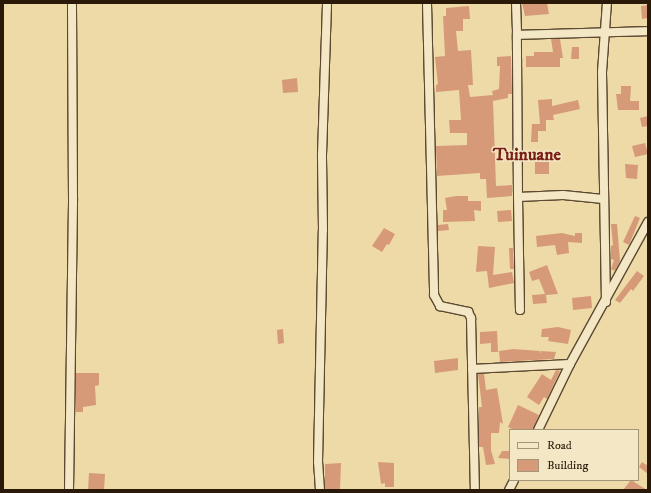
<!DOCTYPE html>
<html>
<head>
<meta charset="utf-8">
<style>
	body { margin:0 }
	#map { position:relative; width:651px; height:493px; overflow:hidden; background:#eedaa7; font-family:"IM FELL DW Pica",serif }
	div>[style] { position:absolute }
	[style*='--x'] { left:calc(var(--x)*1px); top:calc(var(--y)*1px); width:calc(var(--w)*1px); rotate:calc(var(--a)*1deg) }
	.building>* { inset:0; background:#d69a79 }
	.roads { filter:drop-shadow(1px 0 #5b4930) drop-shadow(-1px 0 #5b4930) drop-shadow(0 1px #5b4930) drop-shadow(0 -1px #5b4930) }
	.minor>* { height:8px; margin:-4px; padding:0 4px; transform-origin:4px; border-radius:4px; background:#f4e7c6 }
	span { translate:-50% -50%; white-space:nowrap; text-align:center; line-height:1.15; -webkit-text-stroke:3px #f4e7c6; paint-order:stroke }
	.quarter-label { font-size:18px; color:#7a1f14; font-weight:700 }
	.frame { position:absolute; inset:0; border:4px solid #2a1909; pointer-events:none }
	.legend { position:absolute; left:509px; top:429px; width:130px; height:52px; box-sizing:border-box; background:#f4e7c6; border:1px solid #a3957a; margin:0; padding:5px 7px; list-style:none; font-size:12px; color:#2a1909 }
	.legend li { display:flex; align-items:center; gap:8px; height:20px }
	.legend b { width:20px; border:1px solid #a3957a }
</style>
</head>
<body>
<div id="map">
	<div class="building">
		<div style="clip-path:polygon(522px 3px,547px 3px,549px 14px,525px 16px)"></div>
		<div style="clip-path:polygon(648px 5px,648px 18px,642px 19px,641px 6px)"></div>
		<div style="clip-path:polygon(469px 6px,470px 19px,463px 19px,463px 31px,456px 31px,458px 51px,471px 50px,473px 85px,468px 85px,470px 97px,493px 95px,492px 91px,499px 89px,500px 66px,497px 66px,497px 57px,511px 56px,512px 94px,508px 94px,508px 98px,493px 101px,496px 186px,512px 185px,512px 196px,487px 198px,486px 179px,480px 179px,480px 173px,437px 176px,436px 146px,467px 145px,467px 133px,450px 133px,449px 120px,461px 120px,459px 90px,436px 92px,436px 85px,438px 84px,435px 57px,445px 56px,443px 16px,446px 16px,446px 8px)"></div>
		<div style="clip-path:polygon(551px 39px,560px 39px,563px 58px,560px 58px,560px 67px,526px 67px,526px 56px,534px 56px,534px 52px,553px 52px)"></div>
		<div style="clip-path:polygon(572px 47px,579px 47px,579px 59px,571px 59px)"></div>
		<div style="clip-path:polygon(297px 78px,298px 92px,283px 93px,282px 80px)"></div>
		<div style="clip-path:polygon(621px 86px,631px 86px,630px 101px,639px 101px,639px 110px,618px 110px,616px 94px,621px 94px)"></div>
		<div style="clip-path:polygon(552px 99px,552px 106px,578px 100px,580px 109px,553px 115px,554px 120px,546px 120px,546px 131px,538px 131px,538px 142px,531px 142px,532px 124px,540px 124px,538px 100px)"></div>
		<div style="clip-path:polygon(648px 116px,648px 126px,642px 127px,640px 118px)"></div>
		<div style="clip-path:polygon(645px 143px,648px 154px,635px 157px,632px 146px)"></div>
		<div style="clip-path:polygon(535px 162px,549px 162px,549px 174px,535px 174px)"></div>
		<div style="clip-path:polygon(625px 164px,638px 165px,637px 179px,626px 178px)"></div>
		<div style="clip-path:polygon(456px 196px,468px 196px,468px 201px,481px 201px,481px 211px,474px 210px,475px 221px,443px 222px,443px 210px,447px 210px,445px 198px)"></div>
		<div style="clip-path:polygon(511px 210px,512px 221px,498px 222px,497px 211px)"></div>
		<div style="clip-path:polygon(635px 216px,640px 218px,629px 245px,623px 242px)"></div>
		<div style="clip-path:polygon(448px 224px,449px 230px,438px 231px,438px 225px)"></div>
		<div style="clip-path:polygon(611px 224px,617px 224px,620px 261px,615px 271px,611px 269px,614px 260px,611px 259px,611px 246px,613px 245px)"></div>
		<div style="clip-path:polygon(384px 228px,395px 234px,389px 245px,387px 244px,382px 252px,372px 246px)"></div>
		<div style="clip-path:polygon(562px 233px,575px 236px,575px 233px,582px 233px,582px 243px,568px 242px,569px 253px,557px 255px,555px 245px,537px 247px,536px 236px)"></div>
		<div style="clip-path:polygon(478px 246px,495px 247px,493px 275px,512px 272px,514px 283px,489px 288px,487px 271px,476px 272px)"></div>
		<div style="clip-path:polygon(509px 248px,513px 248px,514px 269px,510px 269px)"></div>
		<div style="clip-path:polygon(547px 265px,558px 294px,546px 295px,547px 303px,533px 304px,532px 295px,545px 294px,539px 279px,532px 281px,529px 272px)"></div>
		<div style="clip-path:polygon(637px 271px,644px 276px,633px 291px,631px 289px,620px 303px,615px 300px)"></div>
		<div style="clip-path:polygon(591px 296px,592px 308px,573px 310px,572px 298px)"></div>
		<div style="clip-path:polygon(558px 327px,571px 330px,568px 344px,548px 341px,549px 337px,541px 337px,542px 329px)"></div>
		<div style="clip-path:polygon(283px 329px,284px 343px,278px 344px,277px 330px)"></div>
		<div style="clip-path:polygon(497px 331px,498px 352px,491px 352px,491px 343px,480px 344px,480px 332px)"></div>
		<div style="clip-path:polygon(513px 349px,540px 351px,541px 354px,541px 351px,556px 352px,554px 359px,500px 362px,499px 351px)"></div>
		<div style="clip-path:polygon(458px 358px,458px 370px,435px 373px,434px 361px)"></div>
		<div style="clip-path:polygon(556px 370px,560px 371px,547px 399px,544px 397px,539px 405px,527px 397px,542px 374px,551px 380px)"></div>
		<div style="clip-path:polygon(76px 373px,99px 373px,99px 385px,95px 386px,96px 405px,83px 407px,83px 412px,76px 412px)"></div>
		<div style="clip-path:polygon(478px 374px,484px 374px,486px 390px,497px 388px,503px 424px,500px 422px,499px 433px,491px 433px,491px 450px,495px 464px,486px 465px,483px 447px,479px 447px,479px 407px,482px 407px)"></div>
		<div style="clip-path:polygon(518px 405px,539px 415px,533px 430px,514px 430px,508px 427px)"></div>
		<div style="clip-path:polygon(502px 451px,510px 451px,510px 459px,498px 458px)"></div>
		<div style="clip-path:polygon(378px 462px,394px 463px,394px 487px,385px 487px,385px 483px,381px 484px)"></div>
		<div style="clip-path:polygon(642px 462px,648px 466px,648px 474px,639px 467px)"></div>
		<div style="clip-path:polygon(341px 463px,340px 490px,325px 490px,325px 464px)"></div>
		<div style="clip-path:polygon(89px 473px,105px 474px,104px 490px,88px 490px)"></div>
		<div style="clip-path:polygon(631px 480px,647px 490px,623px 490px)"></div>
	</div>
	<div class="roads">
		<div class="minor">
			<div style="--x:427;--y:3;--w:292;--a:88.6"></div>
			<div style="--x:434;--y:295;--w:13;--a:61"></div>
			<div style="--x:440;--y:306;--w:29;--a:12"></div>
			<div style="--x:468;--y:312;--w:7;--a:63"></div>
			<div style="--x:471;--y:318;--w:172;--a:88.7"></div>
			<div style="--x:516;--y:3;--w:32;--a:88"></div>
			<div style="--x:518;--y:197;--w:113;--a:89"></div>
			<div style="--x:603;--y:199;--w:40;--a:-174.3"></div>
			<div style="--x:563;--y:195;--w:45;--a:177.5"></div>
			<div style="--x:518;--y:197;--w:162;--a:-90.4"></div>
			<div style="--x:517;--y:35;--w:131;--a:-1.7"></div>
			<div style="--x:606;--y:302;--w:230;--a:-91"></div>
			<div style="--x:602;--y:72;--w:69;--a:-85.9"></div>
			<div style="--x:472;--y:369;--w:98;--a:-2.9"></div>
			<div style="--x:538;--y:430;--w:73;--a:-64.1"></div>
			<div style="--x:570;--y:364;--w:162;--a:-61.2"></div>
			<div style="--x:69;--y:490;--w:292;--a:-89.2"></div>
			<div style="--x:73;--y:198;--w:195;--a:-90.3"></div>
			<div style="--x:320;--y:490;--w:28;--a:-94"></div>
			<div style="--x:318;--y:462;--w:232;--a:-88.8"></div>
			<div style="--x:323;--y:230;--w:75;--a:-90.8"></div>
			<div style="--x:322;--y:155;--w:152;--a:-88.1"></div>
			<div style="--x:509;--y:490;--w:11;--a:-63"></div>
		</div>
	</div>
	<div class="quarter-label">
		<span style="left:527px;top:155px">Tuinuane</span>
	</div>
	<div class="frame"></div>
	<ul class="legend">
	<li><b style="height:5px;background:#f4e7c6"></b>Road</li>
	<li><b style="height:11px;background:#d69a79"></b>Building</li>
	</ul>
</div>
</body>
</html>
